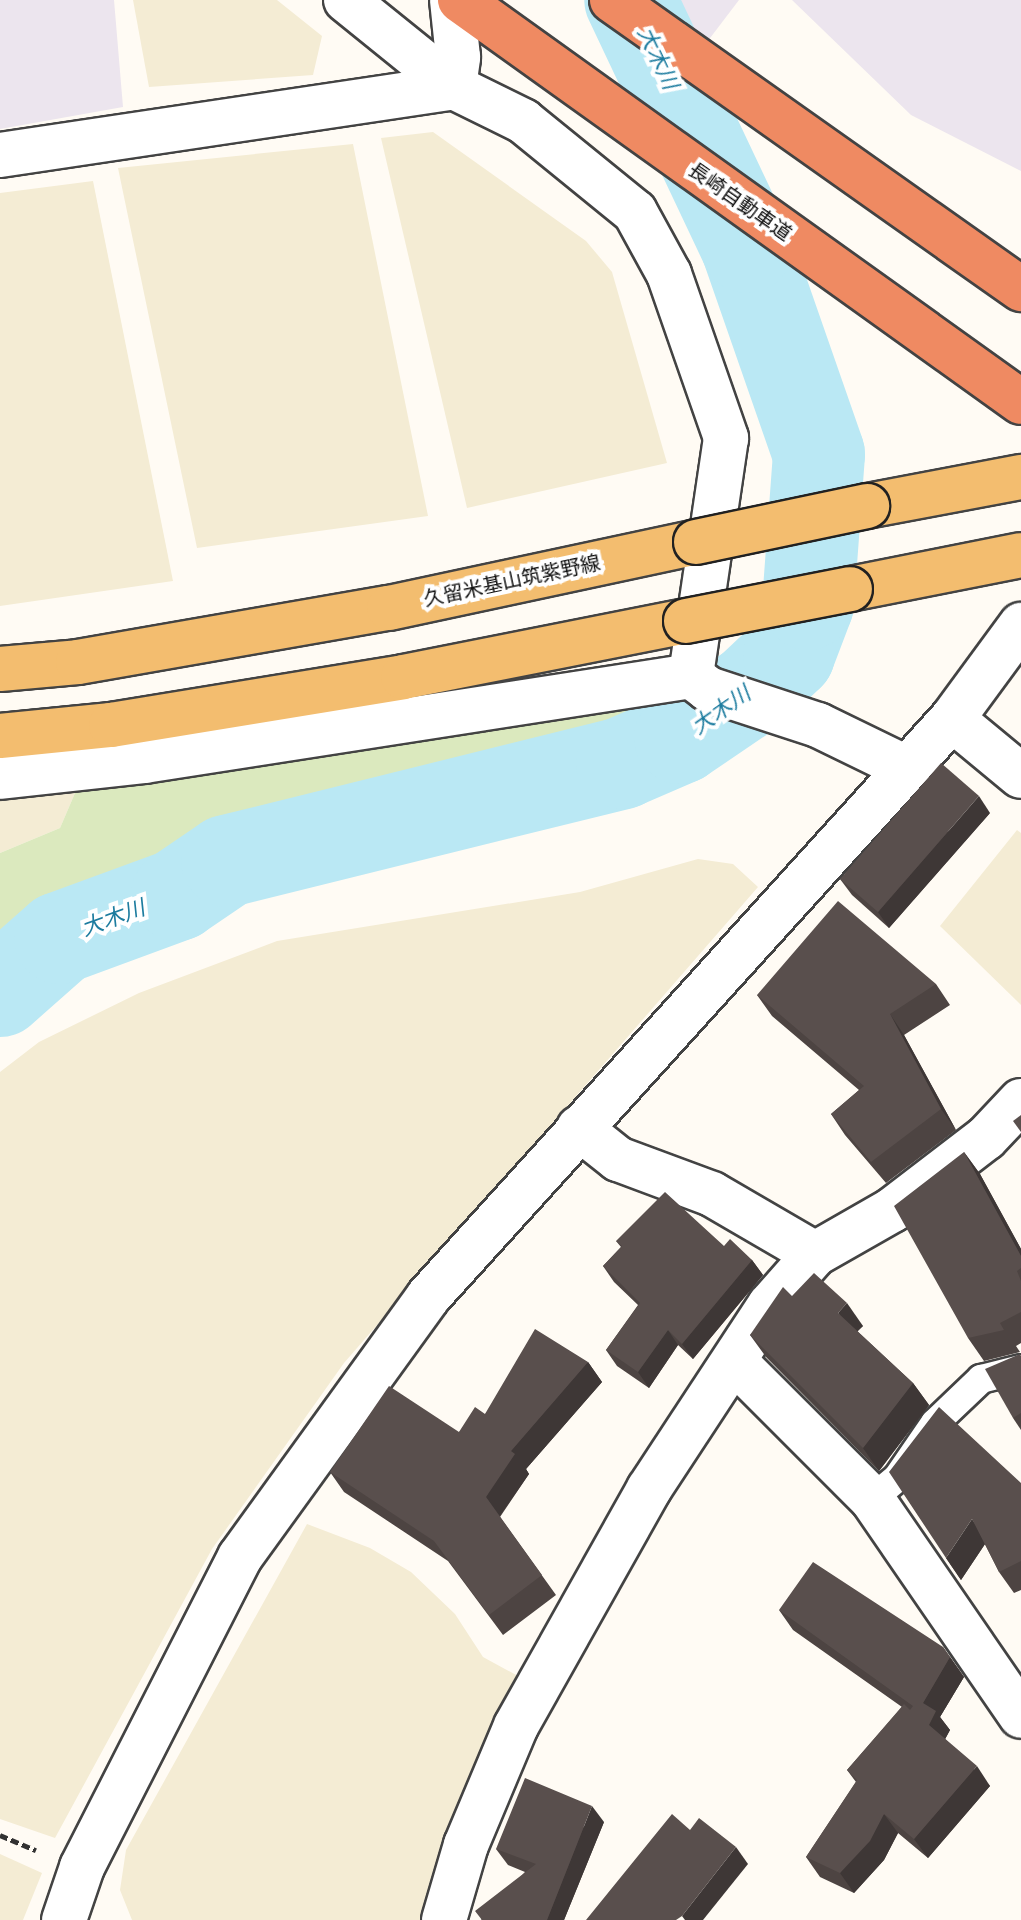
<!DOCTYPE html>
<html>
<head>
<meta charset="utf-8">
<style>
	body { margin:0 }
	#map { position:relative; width:1021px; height:1920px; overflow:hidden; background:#fffbf4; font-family:"Roboto Serif","Noto Sans JP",serif }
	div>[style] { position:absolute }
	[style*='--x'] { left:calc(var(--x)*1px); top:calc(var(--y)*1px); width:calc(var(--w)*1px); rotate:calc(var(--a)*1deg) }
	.industrial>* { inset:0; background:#ece5ee }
	.farmland>* { inset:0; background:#f4ecd4 }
	.green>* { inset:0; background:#dbe9be }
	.river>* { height:92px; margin:-46px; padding:0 46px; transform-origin:46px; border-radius:46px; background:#bae8f4 }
	.path>* { height:5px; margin-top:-2.5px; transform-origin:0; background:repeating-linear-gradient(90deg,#323232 0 8px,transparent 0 12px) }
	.roads { filter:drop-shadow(2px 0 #434343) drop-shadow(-2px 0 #434343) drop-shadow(0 2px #434343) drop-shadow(0 -2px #434343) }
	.service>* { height:28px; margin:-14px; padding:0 14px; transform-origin:14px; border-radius:14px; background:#fff }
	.minor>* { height:44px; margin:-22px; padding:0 22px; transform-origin:22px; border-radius:22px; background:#fff }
	.tertiary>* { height:44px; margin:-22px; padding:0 22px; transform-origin:22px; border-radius:22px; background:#fff }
	.primary>* { height:44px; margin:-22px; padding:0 22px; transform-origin:22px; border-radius:22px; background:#f3bd6f }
	.motorway>* { height:44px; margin:-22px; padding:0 22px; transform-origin:22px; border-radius:22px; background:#ef8a62 }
	.bridges { filter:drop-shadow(2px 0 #212121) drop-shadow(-2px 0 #212121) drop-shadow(0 2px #212121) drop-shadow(0 -2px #212121) }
	.primary-bridge>* { height:44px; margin:-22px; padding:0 22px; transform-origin:22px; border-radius:22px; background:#f3bd6f }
	.wall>* { inset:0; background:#4d4442 }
	.shaded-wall>* { inset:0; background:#3e3736 }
	.building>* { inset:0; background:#594f4d }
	span { translate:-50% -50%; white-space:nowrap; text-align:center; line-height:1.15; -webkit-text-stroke:8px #fff; paint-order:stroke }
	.street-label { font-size:20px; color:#101010 }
	.water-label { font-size:22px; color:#1d7c9f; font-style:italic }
</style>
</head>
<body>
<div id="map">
	<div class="industrial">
		<div style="clip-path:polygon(0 0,114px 0,123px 107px,0 129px)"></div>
		<div style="clip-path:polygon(679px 0,739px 0,704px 46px)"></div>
		<div style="clip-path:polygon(792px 0,1021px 0,1021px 171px,911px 115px)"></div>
	</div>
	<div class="farmland">
		<div style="clip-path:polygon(133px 0,277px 0,322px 36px,313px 75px,149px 87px)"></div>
		<div style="clip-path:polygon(433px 132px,586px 241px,612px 272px,667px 463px,467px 508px,381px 138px)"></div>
		<div style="clip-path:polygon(353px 144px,428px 516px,197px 548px,118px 168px)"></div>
		<div style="clip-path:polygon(93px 181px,173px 581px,0 606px,0 193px)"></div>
		<div style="clip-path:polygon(78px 786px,60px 828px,0 853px,0 796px)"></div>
		<div style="clip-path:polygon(1017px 830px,1021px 833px,1021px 1005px,940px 926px)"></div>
		<div style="clip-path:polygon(698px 859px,733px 864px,758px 887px,344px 1363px,212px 1549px,55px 1838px,0 1819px,0 1072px,39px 1042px,139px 993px,277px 941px,580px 892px)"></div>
		<div style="clip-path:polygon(307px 1524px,370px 1548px,411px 1572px,455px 1614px,483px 1657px,518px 1676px,442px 1853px,421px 1920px,132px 1920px,120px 1890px,126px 1850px)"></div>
		<div style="clip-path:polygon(0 1854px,42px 1873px,23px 1920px,0 1920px)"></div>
	</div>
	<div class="green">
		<div style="clip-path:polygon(642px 699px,590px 746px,275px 808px,53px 898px,0 935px,0 853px,60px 828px,78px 786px)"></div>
	</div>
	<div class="river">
		<div style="--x:0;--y:991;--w:80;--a:-41.5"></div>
		<div style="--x:60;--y:938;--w:125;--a:-20.2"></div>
		<div style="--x:177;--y:895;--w:60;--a:-34.2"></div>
		<div style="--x:227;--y:861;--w:407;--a:-13.9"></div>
		<div style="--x:622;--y:763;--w:63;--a:-23.3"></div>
		<div style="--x:680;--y:738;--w:87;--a:-34.2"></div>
		<div style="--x:752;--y:689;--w:51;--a:-43.4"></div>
		<div style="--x:789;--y:654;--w:53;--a:-69.2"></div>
		<div style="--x:808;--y:604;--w:150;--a:-85.8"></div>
		<div style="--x:819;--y:454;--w:219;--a:-109.2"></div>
		<div style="--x:747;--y:247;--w:273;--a:-115.3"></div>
	</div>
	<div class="path">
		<div style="--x:0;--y:1835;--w:39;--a:23"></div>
	</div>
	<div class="roads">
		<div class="service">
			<div style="--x:872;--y:1499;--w:34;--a:-40"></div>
			<div style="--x:898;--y:1477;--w:65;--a:-55.6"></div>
			<div style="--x:935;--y:1423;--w:64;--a:-43.7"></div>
			<div style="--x:981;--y:1379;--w:41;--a:-14"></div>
		</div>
		<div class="minor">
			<div style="--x:346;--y:0;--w:139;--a:38.9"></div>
			<div style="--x:454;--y:87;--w:30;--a:-82"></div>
			<div style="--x:458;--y:57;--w:57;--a:-96"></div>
			<div style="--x:0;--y:155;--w:459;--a:-8.5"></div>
			<div style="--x:454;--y:87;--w:77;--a:26.2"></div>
			<div style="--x:523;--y:121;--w:144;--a:39.1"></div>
			<div style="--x:635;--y:212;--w:71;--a:61.3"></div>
			<div style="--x:669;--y:274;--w:174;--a:70.8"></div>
			<div style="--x:726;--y:438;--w:241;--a:98.4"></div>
			<div style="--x:691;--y:676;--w:21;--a:37"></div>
			<div style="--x:708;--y:689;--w:116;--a:18.1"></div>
			<div style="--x:818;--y:725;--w:96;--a:26"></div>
			<div style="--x:952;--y:719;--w:89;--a:39.6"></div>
			<div style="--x:0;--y:777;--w:145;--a:-6.3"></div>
			<div style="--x:144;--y:761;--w:554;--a:-8.83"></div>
			<div style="--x:579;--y:1128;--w:50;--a:38.5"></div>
			<div style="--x:618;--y:1159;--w:100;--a:20.4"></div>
			<div style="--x:712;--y:1194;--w:119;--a:30.2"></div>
			<div style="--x:735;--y:1362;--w:194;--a:45"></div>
			<div style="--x:872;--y:1499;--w:263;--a:55.5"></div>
			<div style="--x:444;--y:1920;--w:78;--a:-73.7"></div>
			<div style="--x:466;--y:1845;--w:129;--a:-67.2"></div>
			<div style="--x:516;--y:1726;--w:272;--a:-60.7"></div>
			<div style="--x:649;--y:1489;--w:220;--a:-56.7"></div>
			<div style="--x:770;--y:1305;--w:68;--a:-48.6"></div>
			<div style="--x:815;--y:1254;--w:89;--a:-29.7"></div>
			<div style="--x:892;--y:1210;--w:118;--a:-37.5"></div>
			<div style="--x:986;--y:1138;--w:51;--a:-46.6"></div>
		</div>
		<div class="tertiary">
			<div style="--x:64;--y:1920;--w:56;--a:-71.2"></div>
			<div style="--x:82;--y:1867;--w:348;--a:-63"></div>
			<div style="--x:240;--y:1557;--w:321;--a:-54.1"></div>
			<div style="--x:428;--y:1297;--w:780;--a:-47.81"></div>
			<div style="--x:952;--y:719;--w:117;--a:-53.7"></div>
		</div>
		<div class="primary">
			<div style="--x:867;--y:506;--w:157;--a:-10.7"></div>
			<div style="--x:850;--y:589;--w:174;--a:-11.2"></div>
			<div style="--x:0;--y:669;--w:78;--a:-5.1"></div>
			<div style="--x:78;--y:662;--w:316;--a:-9.9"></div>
			<div style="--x:389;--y:608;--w:314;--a:-12.1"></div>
			<div style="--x:0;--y:736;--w:112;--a:-5.7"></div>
			<div style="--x:111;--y:725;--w:296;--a:-9.3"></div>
			<div style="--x:403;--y:677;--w:288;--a:-11.2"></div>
		</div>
		<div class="motorway">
			<div style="--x:460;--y:0;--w:690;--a:35.62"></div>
			<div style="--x:612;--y:0;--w:501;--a:35.25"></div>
		</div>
	</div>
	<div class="bridges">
		<div class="primary-bridge">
			<div style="--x:696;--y:542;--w:175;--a:-11.9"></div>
			<div style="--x:686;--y:621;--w:167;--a:-11"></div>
		</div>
	</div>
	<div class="wall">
		<div style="clip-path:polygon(990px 813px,889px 928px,852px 895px,840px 879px)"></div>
		<div style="clip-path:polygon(936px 984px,950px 1005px,904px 1035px,956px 1130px,886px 1183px,845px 1135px,831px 1114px,859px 1090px,772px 1016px,757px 995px)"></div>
		<div style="clip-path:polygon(964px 1152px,980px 1174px,1021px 1249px,1021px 1343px,1016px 1346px,1020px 1352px,984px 1361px,968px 1338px)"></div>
		<div style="clip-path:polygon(616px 1241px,724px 1246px,752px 1260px,763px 1275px,693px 1359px,678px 1345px,649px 1388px,617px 1366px,606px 1350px,638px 1305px,614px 1282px,603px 1266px,621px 1247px)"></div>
		<div style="clip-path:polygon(792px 1296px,863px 1326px,857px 1331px,913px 1383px,929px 1405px,879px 1471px,766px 1357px,750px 1335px)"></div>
		<div style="clip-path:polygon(1021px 1356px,1021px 1430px,1013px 1418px)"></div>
		<div style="clip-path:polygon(588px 1362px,602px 1382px,526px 1469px,529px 1474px,500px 1517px,556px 1595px,503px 1635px,448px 1561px,344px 1492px,330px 1472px,459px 1432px,485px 1414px)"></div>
		<div style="clip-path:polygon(1021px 1483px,1021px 1590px,1014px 1593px,999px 1572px,985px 1544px,961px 1580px,946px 1558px)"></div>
		<div style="clip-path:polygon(779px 1610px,943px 1647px,964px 1677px,940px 1717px,950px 1730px,945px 1739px,990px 1786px,928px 1858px,898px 1833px,884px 1860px,854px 1893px,820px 1877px,806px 1857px,856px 1782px,847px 1770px,902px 1707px,793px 1630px)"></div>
		<div style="clip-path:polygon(604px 1822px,564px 1920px,481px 1920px,525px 1872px,508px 1865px,496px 1849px)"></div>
	</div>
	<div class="shaded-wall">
		<div style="clip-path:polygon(979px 796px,990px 813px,889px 928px,878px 912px)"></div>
		<div style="clip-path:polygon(890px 1014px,904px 1035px,956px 1130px,941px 1109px)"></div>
		<div style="clip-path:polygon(964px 1152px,980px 1174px,1021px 1249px,1021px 1256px)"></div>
		<div style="clip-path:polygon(752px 1260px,763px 1275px,693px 1359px,682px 1344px)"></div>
		<div style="clip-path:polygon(847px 1303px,863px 1326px,853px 1336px,838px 1313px)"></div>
		<div style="clip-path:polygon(668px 1330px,678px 1345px,649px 1388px,638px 1372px)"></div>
		<div style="clip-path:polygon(588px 1362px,602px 1382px,526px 1469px,529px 1474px,499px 1517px,486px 1497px,511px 1451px)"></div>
		<div style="clip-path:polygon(913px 1383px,929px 1405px,879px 1471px,863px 1448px)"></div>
		<div style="clip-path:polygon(972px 1519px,987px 1541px,961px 1580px,946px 1558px)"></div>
		<div style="clip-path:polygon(950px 1657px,964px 1677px,940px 1717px,950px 1730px,942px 1745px,929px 1725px,923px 1703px)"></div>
		<div style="clip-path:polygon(977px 1766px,990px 1786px,928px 1858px,914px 1839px)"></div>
		<div style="clip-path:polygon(592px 1806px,604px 1822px,564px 1920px,547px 1920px)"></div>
		<div style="clip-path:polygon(884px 1814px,898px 1833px,884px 1860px,854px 1893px,840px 1873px)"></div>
		<div style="clip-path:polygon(736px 1847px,748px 1864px,703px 1920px,685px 1920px,682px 1916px)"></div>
	</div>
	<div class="building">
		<div style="clip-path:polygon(941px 763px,979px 796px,878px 912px,840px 879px)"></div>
		<div style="clip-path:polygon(838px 901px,936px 984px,890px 1014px,941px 1109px,871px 1162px,831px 1114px,864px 1086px,757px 995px)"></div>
		<div style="clip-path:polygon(1021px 1115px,1021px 1132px,1013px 1121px)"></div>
		<div style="clip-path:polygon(964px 1152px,1021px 1256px,1021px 1268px,1017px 1271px,1021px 1281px,1021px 1312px,1000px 1323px,1004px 1330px,968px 1338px,894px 1206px)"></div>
		<div style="clip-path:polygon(665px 1192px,724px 1246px,730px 1239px,752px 1260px,682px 1344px,668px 1330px,638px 1372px,606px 1350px,640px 1303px,603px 1266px,622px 1246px,616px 1241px)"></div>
		<div style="clip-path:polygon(814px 1273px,847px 1303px,838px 1313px,913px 1383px,863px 1448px,750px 1335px,783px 1287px,792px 1296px)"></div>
		<div style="clip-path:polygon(535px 1329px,588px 1362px,511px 1451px,515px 1454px,486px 1497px,542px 1575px,489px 1615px,434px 1541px,330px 1472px,389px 1386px,459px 1432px,475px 1407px,485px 1414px)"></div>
		<div style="clip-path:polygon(1020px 1354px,1021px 1356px,1021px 1413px,1013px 1418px,985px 1369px)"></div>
		<div style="clip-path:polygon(939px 1407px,1021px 1483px,1021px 1561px,999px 1572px,972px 1519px,946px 1558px,889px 1472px)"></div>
		<div style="clip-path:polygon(813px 1562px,943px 1647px,950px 1657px,923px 1703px,936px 1711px,929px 1725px,977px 1766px,914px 1839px,884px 1814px,870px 1841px,840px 1873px,806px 1857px,857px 1780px,847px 1770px,904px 1704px,910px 1710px,913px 1706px,779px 1610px)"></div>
		<div style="clip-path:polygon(525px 1778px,592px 1806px,547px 1920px,482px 1920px,475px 1911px,536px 1864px,496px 1849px)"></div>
		<div style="clip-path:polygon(672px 1814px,690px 1830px,699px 1818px,736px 1847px,682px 1916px,676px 1920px,586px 1920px)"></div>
	</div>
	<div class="street-label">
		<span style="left:740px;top:202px;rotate:35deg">長崎自動車道</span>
		<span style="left:512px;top:581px;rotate:-12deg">久留米基山筑紫野線</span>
	</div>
	<div class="water-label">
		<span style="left:658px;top:58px;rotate:65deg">大木川</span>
		<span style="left:721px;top:710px;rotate:-35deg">大木川</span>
		<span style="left:113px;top:918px;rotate:-20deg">大木川</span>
	</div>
</div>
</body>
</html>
